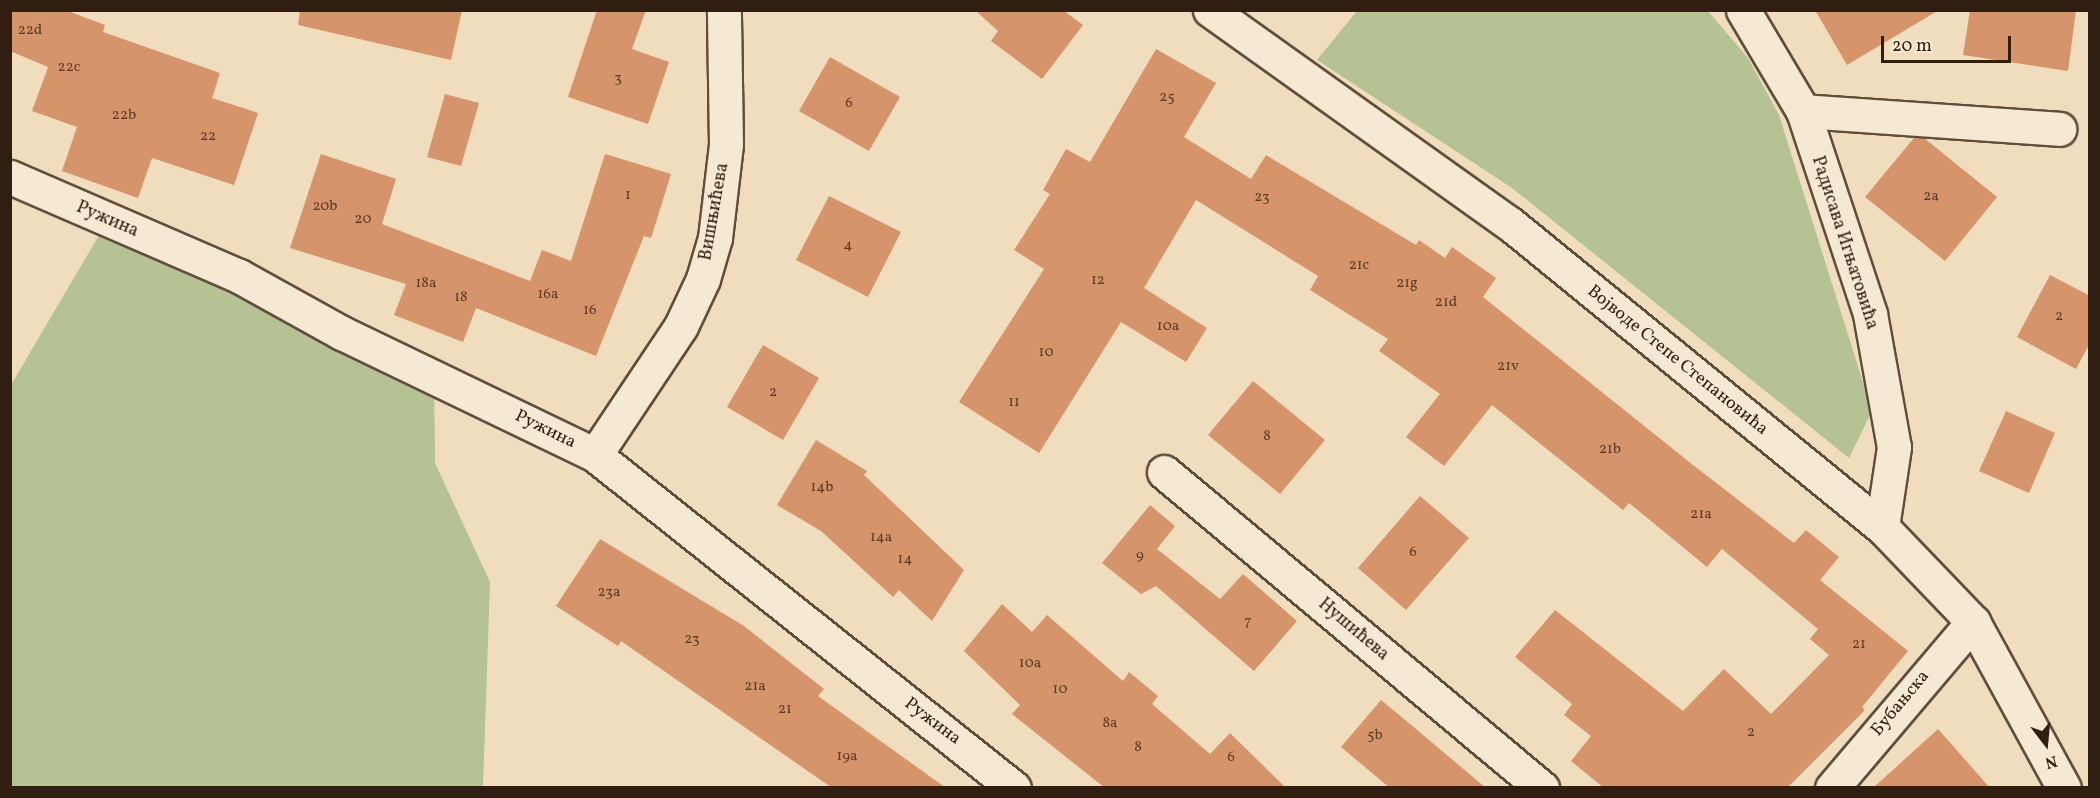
<!DOCTYPE html>
<html>
<head>
<meta charset="utf-8">
<style>
	body { margin:0 }
	#map { position:relative; width:2100px; height:798px; overflow:hidden; background:#efddbd; font-family:Vollkorn,serif }
	div>[style] { position:absolute }
	[style*='--x'] { left:calc(var(--x)*1px); top:calc(var(--y)*1px); width:calc(var(--w)*1px); rotate:calc(var(--a)*1deg) }
	.green>* { inset:0; background:#b5c294 }
	.building>* { inset:0; background:#d6946b }
	.roads { filter:drop-shadow(2px 0 #604e3b) drop-shadow(-2px 0 #604e3b) drop-shadow(0 2px #604e3b) drop-shadow(0 -2px #604e3b) }
	.street>* { height:33px; margin:-16.5px; padding:0 16.5px; transform-origin:16.5px; border-radius:16.5px; background:#f5e9d4 }
	.secondary>* { height:33px; margin:-16.5px; padding:0 16.5px; transform-origin:16.5px; border-radius:16.5px; background:#f5e9d4 }
	span { translate:-50% -50%; white-space:nowrap; text-align:center; line-height:1.15; -webkit-text-stroke:4.5px #f5e9d4; paint-order:stroke }
	.number-label { font-size:15px; color:#5a3c27 }
	.number-label span { -webkit-text-stroke-width:0 }
	.street-label { font-size:18px; color:#301f10 }
	.frame { position:absolute; inset:0; border:12px solid #301f10; pointer-events:none }
	.north { position:absolute; left:2016px; top:714px; width:60px; height:60px; -webkit-text-stroke:4px #f5e9d4; paint-order:stroke; rotate:164deg; font-size:16px; font-weight:700; line-height:24px; text-align:center; color:#301f10 }
	.north::after { content:''; display:block; margin:auto; width:21px; height:27px; background:#301f10; clip-path:polygon(50% 0,100% 100%,50% 72%,0 100%) }
	.scale { position:absolute; left:1881px; top:36px; width:130px; height:27px; box-sizing:border-box; border:3px solid #301f10; border-top:0; padding-left:8px; font-size:18px; line-height:21px; white-space:nowrap; color:#301f10; -webkit-text-stroke:4px #f5e9d4; paint-order:stroke }
</style>
</head>
<body>
<div id="map">
	<div class="green">
		<div style="clip-path:polygon(1357px 11px,1708px 11px,1748px 58px,1779px 115px,1872px 411px,1849px 458px,1512px 188px,1317px 60px)"></div>
		<div style="clip-path:polygon(108px 220px,434px 378px,435px 463px,490px 582px,483px 787px,11px 788px,11px 385px)"></div>
	</div>
	<div class="building">
		<div style="clip-path:polygon(10px 10px,65px 10px,105px 25px,103px 32px,220px 73px,212px 98px,258px 113px,234px 185px,152px 158px,138px 198px,62px 171px,77px 127px,32px 111px,48px 67px,10px 51px)"></div>
		<div style="clip-path:polygon(300px 10px,462px 10px,451px 60px,298px 25px)"></div>
		<div style="clip-path:polygon(597px 10px,646px 10px,632px 49px,669px 62px,648px 124px,568px 97px)"></div>
		<div style="clip-path:polygon(975px 10px,1063px 10px,1083px 25px,1042px 79px,991px 41px,998px 31px)"></div>
		<div style="clip-path:polygon(1815px 10px,1939px 10px,1847px 65px)"></div>
		<div style="clip-path:polygon(1970px 10px,2076px 10px,2068px 71px,1963px 55px)"></div>
		<div style="clip-path:polygon(1156px 49px,1216px 83px,1184px 137px,1251px 179px,1266px 155px,1416px 245px,1419px 240px,1445px 258px,1452px 247px,1496px 278px,1483px 297px,1693px 465px,1794px 543px,1806px 530px,1839px 557px,1820px 580px,1908px 651px,1862px 707px,1865px 710px,1787px 788px,1604px 788px,1571px 761px,1591px 736px,1564px 715px,1572px 704px,1515px 657px,1555px 610px,1683px 711px,1724px 669px,1771px 714px,1829px 655px,1810px 639px,1818px 629px,1722px 549px,1707px 567px,1629px 503px,1623px 510px,1492px 405px,1444px 466px,1406px 437px,1440px 394px,1379px 351px,1388px 339px,1310px 290px,1318px 276px,1196px 200px,1144px 288px,1207px 328px,1186px 362px,1121px 322px,1039px 453px,959px 402px,1044px 269px,1014px 250px,1050px 194px,1043px 190px,1066px 149px,1090px 162px)"></div>
		<div style="clip-path:polygon(830px 57px,900px 97px,869px 151px,799px 111px)"></div>
		<div style="clip-path:polygon(445px 94px,479px 103px,461px 166px,427px 157px)"></div>
		<div style="clip-path:polygon(1914px 138px,1924px 138px,1997px 197px,1945px 261px,1865px 197px)"></div>
		<div style="clip-path:polygon(321px 154px,396px 179px,382px 224px,530px 281px,542px 250px,571px 261px,605px 154px,671px 174px,651px 238px,644px 236px,596px 356px,476px 308px,463px 342px,394px 315px,406px 284px,290px 248px)"></div>
		<div style="clip-path:polygon(829px 196px,901px 232px,868px 297px,796px 260px)"></div>
		<div style="clip-path:polygon(2050px 275px,2090px 296px,2090px 343px,2076px 369px,2017px 337px)"></div>
		<div style="clip-path:polygon(763px 345px,819px 378px,783px 440px,727px 407px)"></div>
		<div style="clip-path:polygon(1253px 381px,1325px 440px,1280px 494px,1208px 435px)"></div>
		<div style="clip-path:polygon(2006px 411px,2055px 433px,2029px 493px,1979px 471px)"></div>
		<div style="clip-path:polygon(816px 440px,867px 471px,864px 475px,964px 570px,932px 621px,899px 590px,893px 597px,821px 531px,777px 505px)"></div>
		<div style="clip-path:polygon(1420px 496px,1469px 538px,1406px 610px,1358px 568px)"></div>
		<div style="clip-path:polygon(1150px 505px,1175px 526px,1157px 549px,1220px 599px,1243px 574px,1297px 621px,1254px 671px,1156px 586px,1141px 594px,1102px 563px)"></div>
		<div style="clip-path:polygon(600px 539px,744px 626px,824px 689px,818px 696px,946px 788px,832px 788px,621px 641px,618px 646px,556px 606px)"></div>
		<div style="clip-path:polygon(1002px 604px,1032px 632px,1047px 615px,1123px 681px,1129px 672px,1158px 696px,1152px 704px,1210px 754px,1230px 733px,1286px 788px,1105px 788px,1012px 714px,1020px 705px,964px 651px)"></div>
		<div style="clip-path:polygon(1381px 700px,1410px 724px,1486px 788px,1390px 788px,1341px 747px)"></div>
		<div style="clip-path:polygon(1938px 729px,1990px 788px,1873px 788px)"></div>
	</div>
	<div class="roads">
		<div class="street">
			<div style="--x:1743;--y:10;--w:117;--a:59.3"></div>
			<div style="--x:1803;--y:111;--w:214;--a:71.7"></div>
			<div style="--x:1870;--y:314;--w:135;--a:79.8"></div>
			<div style="--x:1894;--y:447;--w:81;--a:98.5"></div>
			<div style="--x:1803;--y:111;--w:257;--a:4"></div>
			<div style="--x:10;--y:177;--w:249;--a:23.4"></div>
			<div style="--x:239;--y:276;--w:118;--a:29"></div>
			<div style="--x:342;--y:333;--w:281;--a:25.7"></div>
			<div style="--x:595;--y:455;--w:535;--a:38.48"></div>
			<div style="--x:595;--y:455;--w:155;--a:-56.3"></div>
			<div style="--x:681;--y:326;--w:52;--a:-64.9"></div>
			<div style="--x:703;--y:279;--w:43;--a:-73.7"></div>
			<div style="--x:715;--y:238;--w:95;--a:-83.3"></div>
			<div style="--x:726;--y:144;--w:134;--a:-90.9"></div>
			<div style="--x:1164;--y:472;--w:493;--a:39.9"></div>
			<div style="--x:1832;--y:788;--w:218;--a:-49.7"></div>
		</div>
		<div class="secondary">
			<div style="--x:1210;--y:10;--w:367;--a:35.5"></div>
			<div style="--x:1509;--y:223;--w:481;--a:39.2"></div>
			<div style="--x:1882;--y:527;--w:132;--a:46.2"></div>
			<div style="--x:1973;--y:622;--w:189;--a:61.3"></div>
		</div>
	</div>
	<div class="number-label">
		<span style="left:30px;top:31px">22d</span>
		<span style="left:69px;top:68px">22c</span>
		<span style="left:618px;top:79px">3</span>
		<span style="left:1167px;top:98px">25</span>
		<span style="left:849px;top:104px">6</span>
		<span style="left:124px;top:116px">22b</span>
		<span style="left:208px;top:137px">22</span>
		<span style="left:628px;top:196px">1</span>
		<span style="left:1931px;top:197px">2a</span>
		<span style="left:1262px;top:198px">23</span>
		<span style="left:325px;top:207px">20b</span>
		<span style="left:363px;top:220px">20</span>
		<span style="left:848px;top:246px">4</span>
		<span style="left:1359px;top:266px">21c</span>
		<span style="left:1098px;top:281px">12</span>
		<span style="left:426px;top:284px">18a</span>
		<span style="left:1407px;top:284px">21g</span>
		<span style="left:548px;top:295px">16a</span>
		<span style="left:461px;top:298px">18</span>
		<span style="left:1446px;top:303px">21d</span>
		<span style="left:590px;top:311px">16</span>
		<span style="left:2059px;top:317px">2</span>
		<span style="left:1168px;top:327px">10a</span>
		<span style="left:1046px;top:353px">10</span>
		<span style="left:1508px;top:367px">21v</span>
		<span style="left:773px;top:393px">2</span>
		<span style="left:1014px;top:403px">11</span>
		<span style="left:1267px;top:437px">8</span>
		<span style="left:1610px;top:450px">21b</span>
		<span style="left:822px;top:488px">14b</span>
		<span style="left:1701px;top:515px">21a</span>
		<span style="left:881px;top:538px">14a</span>
		<span style="left:1413px;top:553px">6</span>
		<span style="left:1140px;top:556px">9</span>
		<span style="left:905px;top:560px">14</span>
		<span style="left:609px;top:593px">23a</span>
		<span style="left:1248px;top:622px">7</span>
		<span style="left:692px;top:640px">23</span>
		<span style="left:1859px;top:645px">21</span>
		<span style="left:1030px;top:664px">10a</span>
		<span style="left:755px;top:687px">21a</span>
		<span style="left:1060px;top:690px">10</span>
		<span style="left:785px;top:710px">21</span>
		<span style="left:1110px;top:724px">8a</span>
		<span style="left:1751px;top:733px">2</span>
		<span style="left:1375px;top:736px">5b</span>
		<span style="left:1138px;top:748px">8</span>
		<span style="left:847px;top:757px">19a</span>
		<span style="left:1231px;top:758px">6</span>
	</div>
	<div class="street-label">
		<span style="left:715px;top:212px;rotate:-80deg">Вишњићева</span>
		<span style="left:107px;top:220px;rotate:23deg">Ружина</span>
		<span style="left:1844px;top:243px;rotate:72deg">Радисава Игњатовића</span>
		<span style="left:1677px;top:361px;rotate:39deg">Војводе Степе Степановића</span>
		<span style="left:545px;top:430px;rotate:26deg">Ружина</span>
		<span style="left:1353px;top:630px;rotate:40deg">Нушићева</span>
		<span style="left:1901px;top:704px;rotate:-50deg">Бубањска</span>
		<span style="left:932px;top:722px;rotate:37deg">Ружина</span>
	</div>
	<div class="frame"></div>
	<div class="north">N</div>
	<div class="scale">20 m</div>
</div>
</body>
</html>
